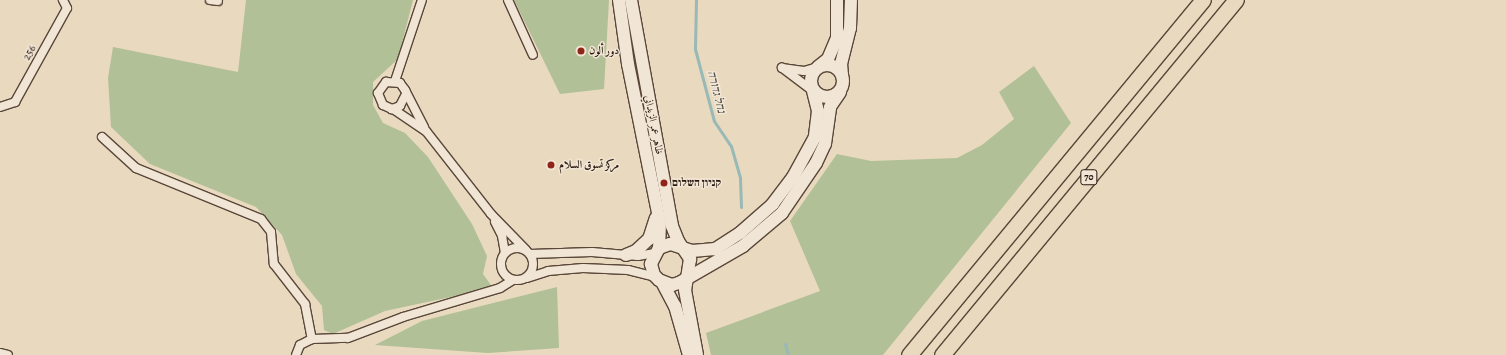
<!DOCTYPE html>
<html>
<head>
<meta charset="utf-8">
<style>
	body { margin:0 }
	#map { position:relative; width:1506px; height:355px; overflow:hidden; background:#e9d9bf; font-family:Alegreya,Amiri,"Frank Ruhl Libre",serif }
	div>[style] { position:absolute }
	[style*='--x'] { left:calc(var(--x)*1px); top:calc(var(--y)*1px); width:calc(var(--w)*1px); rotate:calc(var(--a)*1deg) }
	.green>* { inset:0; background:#b1c096 }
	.stream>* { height:3px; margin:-1.5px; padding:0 1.5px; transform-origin:1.5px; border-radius:1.5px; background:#99b9b7 }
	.roads { filter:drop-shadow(1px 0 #59473a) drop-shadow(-1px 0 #59473a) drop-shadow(0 1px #59473a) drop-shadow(0 -1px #59473a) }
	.street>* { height:8px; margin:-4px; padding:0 4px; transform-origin:4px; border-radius:4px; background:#f1e6d5 }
	.street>.ring { margin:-4px; padding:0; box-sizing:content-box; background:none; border:8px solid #f1e6d5; border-radius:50% }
	.secondary>* { height:12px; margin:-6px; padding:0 6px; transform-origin:6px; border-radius:6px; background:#f1e6d5 }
	.secondary>.ring { margin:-6px; padding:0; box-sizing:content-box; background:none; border:12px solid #f1e6d5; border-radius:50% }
	.highway>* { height:15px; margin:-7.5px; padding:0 7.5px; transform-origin:7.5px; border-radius:7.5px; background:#e9d9bf }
	.dots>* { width:11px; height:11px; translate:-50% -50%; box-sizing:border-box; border:2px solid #f1e6d5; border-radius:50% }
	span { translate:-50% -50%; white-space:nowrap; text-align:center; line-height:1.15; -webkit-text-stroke:3px #f1e6d5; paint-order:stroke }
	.shield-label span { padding:1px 3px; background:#f1e6d5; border:1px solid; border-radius:3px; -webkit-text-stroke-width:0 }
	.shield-label { font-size:10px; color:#29160d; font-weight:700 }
	.poi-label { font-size:11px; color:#29160d; font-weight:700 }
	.left { translate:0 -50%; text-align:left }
	.street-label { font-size:11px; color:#29160d }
	.water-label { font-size:12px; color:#504f48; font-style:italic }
</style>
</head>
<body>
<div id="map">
	<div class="green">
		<div style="clip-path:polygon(246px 0,413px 0,398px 59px,373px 82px,373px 105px,383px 123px,405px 133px,428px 157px,472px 224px,487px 256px,483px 274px,493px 288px,385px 311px,333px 334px,324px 330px,322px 306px,296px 274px,282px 235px,256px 207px,150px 164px,111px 127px,108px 78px,113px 47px,238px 72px)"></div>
		<div style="clip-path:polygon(514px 0,609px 0,604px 89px,560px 94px)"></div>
		<div style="clip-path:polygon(1034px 66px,1071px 123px,883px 355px,711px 355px,706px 333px,820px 291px,790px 221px,837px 154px,871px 161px,957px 158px,982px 145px,1014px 119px,999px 92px)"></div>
		<div style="clip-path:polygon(557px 287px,559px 348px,488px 353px,375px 345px,422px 321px)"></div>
	</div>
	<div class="stream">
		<div style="--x:696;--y:0;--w:49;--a:91.2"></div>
		<div style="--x:695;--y:49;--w:74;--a:75.2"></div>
		<div style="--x:714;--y:121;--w:30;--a:56"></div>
		<div style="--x:731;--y:146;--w:33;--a:74"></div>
		<div style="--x:740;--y:178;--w:29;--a:88"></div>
		<div style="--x:785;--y:344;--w:11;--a:75"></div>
	</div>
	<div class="roads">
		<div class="street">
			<div style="--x:210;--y:0;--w:8;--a:7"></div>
			<div style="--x:508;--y:0;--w:60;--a:65.6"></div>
			<div style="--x:395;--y:81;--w:85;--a:-71.6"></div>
			<div style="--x:813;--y:91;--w:39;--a:-143"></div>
			<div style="--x:782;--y:68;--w:22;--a:8"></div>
			<div style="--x:804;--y:71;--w:15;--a:-16"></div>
			<div style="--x:406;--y:94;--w:13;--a:117"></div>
			<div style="--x:400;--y:106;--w:9;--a:159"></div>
			<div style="--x:392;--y:109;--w:10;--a:-156"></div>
			<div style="--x:383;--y:105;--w:13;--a:-113"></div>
			<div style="--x:378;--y:93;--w:14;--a:-54"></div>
			<div style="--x:386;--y:82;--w:14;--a:4"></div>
			<div style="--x:400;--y:83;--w:9;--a:54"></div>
			<div style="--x:405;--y:90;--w:42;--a:62.8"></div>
			<div style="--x:0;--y:107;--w:16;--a:-18"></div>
			<div style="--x:15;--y:102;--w:107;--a:-61"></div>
			<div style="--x:67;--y:8;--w:9;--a:-117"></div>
			<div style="--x:393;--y:109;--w:40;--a:34"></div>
			<div style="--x:426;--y:131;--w:105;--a:51.9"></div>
			<div style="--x:491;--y:214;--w:50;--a:45.8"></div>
			<div style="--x:102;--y:137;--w:46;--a:42.4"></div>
			<div style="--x:136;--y:168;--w:135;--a:22.2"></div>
			<div style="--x:261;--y:219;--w:16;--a:52"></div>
			<div style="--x:271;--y:232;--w:32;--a:85"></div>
			<div style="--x:274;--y:264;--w:51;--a:52.2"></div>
			<div style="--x:305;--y:304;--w:36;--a:79"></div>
			<div style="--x:495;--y:222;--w:16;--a:63"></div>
			<div style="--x:502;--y:236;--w:17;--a:80"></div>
			<div class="ring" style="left:501px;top:248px;width:24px;height:24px"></div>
			<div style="--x:530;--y:254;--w:62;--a:-1.8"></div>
			<div style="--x:592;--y:252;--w:46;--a:5"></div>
			<div style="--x:638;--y:256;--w:17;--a:-10"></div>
			<div style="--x:527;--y:278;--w:22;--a:-18"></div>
			<div style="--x:548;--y:271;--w:35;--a:-5"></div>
			<div style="--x:583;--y:268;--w:45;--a:2.5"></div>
			<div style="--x:628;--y:270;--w:29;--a:14"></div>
			<div style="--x:0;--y:353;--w:8;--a:14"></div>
			<div style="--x:296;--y:355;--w:11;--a:-68"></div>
			<div style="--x:300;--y:345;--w:13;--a:-27"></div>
			<div style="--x:312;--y:339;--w:36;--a:-2"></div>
			<div style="--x:348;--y:338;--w:59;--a:-20.9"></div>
			<div style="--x:403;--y:317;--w:101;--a:-16.6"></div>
			<div style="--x:500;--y:288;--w:15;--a:-32"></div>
		</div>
		<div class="secondary">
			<div style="--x:619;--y:0;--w:65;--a:82"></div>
			<div style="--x:628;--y:64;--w:161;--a:78.6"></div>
			<div style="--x:660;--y:222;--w:26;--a:92"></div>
			<div style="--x:631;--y:0;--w:230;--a:79.7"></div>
			<div style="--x:672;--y:226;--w:16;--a:68"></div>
			<div style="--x:678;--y:241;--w:22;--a:56"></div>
			<div style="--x:690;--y:259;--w:31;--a:99"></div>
			<div style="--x:685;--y:290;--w:66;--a:79.5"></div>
			<div class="ring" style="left:811px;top:65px;width:20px;height:20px"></div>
			<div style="--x:818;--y:67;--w:13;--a:-39"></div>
			<div style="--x:828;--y:59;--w:23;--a:-67"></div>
			<div style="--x:837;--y:38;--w:38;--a:-90"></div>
			<div style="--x:842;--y:75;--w:11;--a:-95"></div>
			<div style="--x:841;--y:64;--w:37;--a:-76"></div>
			<div style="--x:850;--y:28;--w:28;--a:-88"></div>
			<div style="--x:813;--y:91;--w:21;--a:76"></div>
			<div style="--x:818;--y:111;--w:26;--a:97"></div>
			<div style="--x:815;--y:137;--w:46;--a:118.8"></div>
			<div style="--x:793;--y:177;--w:34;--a:127"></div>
			<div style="--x:773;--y:204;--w:44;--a:138.7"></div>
			<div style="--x:740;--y:233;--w:30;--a:147"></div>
			<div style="--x:715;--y:249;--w:23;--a:175"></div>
			<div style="--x:692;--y:251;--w:23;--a:-162"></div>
			<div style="--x:670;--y:244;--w:12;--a:160"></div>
			<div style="--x:659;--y:248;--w:18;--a:117"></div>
			<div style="--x:651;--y:264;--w:11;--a:75"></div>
			<div style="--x:654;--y:275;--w:7;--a:45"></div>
			<div style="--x:659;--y:280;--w:14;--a:21"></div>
			<div style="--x:672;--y:285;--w:7;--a:-16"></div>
			<div style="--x:679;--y:283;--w:74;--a:-30"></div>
			<div style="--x:743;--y:246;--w:51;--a:-40.2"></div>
			<div style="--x:782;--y:213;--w:60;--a:-55.8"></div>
			<div style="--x:816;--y:163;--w:21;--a:-65"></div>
			<div style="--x:825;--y:144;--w:37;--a:-82"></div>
			<div style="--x:830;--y:107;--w:18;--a:-56"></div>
			<div style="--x:626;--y:255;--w:11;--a:-22"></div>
			<div style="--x:636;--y:251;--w:18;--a:-43"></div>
			<div style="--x:649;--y:239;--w:22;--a:-72"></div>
			<div style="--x:662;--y:282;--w:27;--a:62"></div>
			<div style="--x:675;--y:306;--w:51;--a:74.1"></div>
		</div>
		<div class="highway">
			<div style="--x:909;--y:355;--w:461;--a:-50.4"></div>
			<div style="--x:942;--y:355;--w:461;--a:-50.4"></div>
		</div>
	</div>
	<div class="dots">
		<div style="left:581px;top:51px;background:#8f2418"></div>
		<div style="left:551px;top:165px;background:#8f2418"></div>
		<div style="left:664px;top:183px;background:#8f2418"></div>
	</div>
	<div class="shield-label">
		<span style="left:1089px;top:177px">70</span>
	</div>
	<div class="poi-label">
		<span class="left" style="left:589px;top:51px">دور ألون</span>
		<span class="left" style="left:559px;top:165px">مركز تسوق السلام</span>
		<span class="left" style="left:672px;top:183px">קניון השלום</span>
	</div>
	<div class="street-label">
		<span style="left:30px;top:53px;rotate:-61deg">256</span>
		<span style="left:653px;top:125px;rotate:79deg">ظاهر عمر الزيداني</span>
	</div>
	<div class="water-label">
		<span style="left:716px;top:92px;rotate:76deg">נחל גדורה</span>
	</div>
</div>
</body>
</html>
